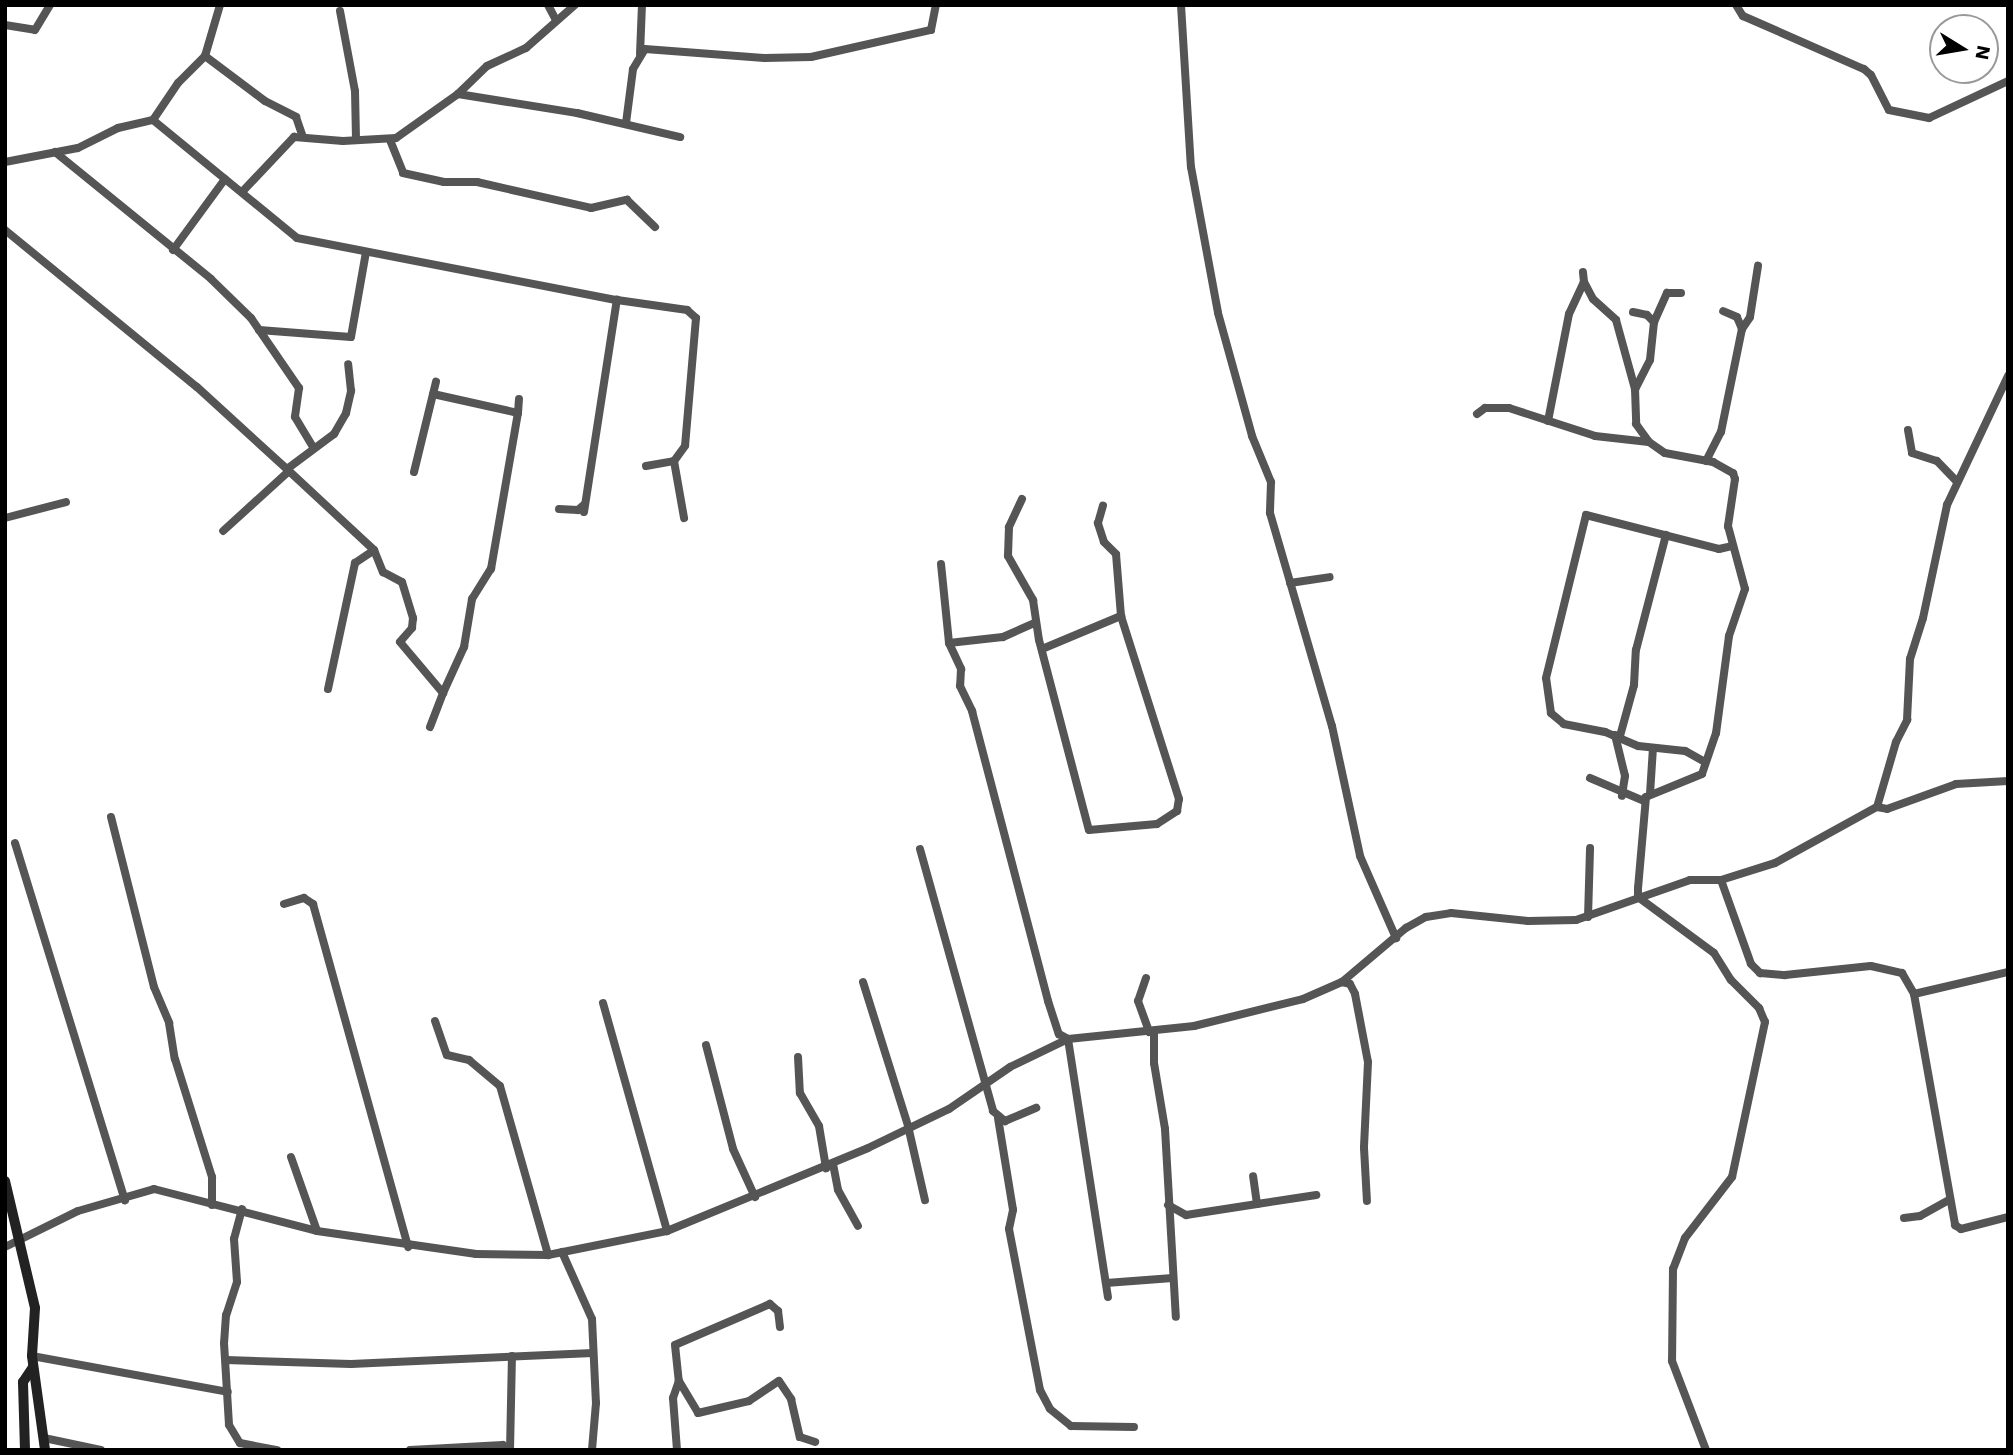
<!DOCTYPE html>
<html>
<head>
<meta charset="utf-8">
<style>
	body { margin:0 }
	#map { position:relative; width:2013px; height:1455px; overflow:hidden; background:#fff; font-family:"Work Sans",sans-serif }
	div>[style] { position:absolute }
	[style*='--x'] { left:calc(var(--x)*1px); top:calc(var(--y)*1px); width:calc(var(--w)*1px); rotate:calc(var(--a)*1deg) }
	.street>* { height:8px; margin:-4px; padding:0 4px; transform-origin:4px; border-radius:4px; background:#555 }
	.secondary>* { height:10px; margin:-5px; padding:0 5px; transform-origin:5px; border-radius:5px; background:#222 }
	span { translate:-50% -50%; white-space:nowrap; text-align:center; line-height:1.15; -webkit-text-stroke:6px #fff; paint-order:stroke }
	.frame { position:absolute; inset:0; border:7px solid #000; pointer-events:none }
	.north { position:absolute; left:1929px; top:14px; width:70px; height:70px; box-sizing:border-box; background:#fff; border:2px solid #999; border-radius:50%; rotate:101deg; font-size:19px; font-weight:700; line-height:28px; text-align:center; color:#000 }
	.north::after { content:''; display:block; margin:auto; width:24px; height:32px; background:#000; clip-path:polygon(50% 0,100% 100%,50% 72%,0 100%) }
</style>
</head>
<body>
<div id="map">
	<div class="street">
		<div style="--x:548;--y:5;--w:17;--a:62"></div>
		<div style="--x:1181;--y:5;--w:162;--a:86.5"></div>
		<div style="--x:1191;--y:167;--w:148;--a:79.5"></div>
		<div style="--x:1218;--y:313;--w:128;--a:74.5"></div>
		<div style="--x:1252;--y:436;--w:50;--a:67.6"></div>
		<div style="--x:1271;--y:482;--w:31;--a:92"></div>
		<div style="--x:1270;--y:513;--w:222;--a:73.8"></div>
		<div style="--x:1332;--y:726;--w:133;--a:77.8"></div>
		<div style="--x:1360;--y:856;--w:90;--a:66.3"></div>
		<div style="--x:1736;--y:5;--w:13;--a:58"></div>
		<div style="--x:1743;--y:16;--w:132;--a:23.7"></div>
		<div style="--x:1864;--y:69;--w:9;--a:41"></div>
		<div style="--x:1871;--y:75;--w:39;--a:63"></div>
		<div style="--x:1889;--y:110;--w:41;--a:11.3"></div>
		<div style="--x:1929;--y:118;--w:87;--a:-25.1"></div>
		<div style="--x:340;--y:11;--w:81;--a:79.4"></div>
		<div style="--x:355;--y:91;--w:48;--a:88.8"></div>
		<div style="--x:5;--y:25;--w:30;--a:9"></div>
		<div style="--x:35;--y:30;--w:29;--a:-59"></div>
		<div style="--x:640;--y:54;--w:49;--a:-87.7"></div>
		<div style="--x:205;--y:56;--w:75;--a:36.9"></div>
		<div style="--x:265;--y:101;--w:35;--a:27"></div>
		<div style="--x:296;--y:117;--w:21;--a:71"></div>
		<div style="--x:458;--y:94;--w:121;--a:9.1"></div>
		<div style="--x:577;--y:113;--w:106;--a:13.1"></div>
		<div style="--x:153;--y:120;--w:45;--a:-56"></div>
		<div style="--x:178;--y:83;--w:38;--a:-45"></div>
		<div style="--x:205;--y:56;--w:53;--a:-73.6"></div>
		<div style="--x:626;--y:123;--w:54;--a:-82.6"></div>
		<div style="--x:633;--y:69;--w:23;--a:-59"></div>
		<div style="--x:645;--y:49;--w:120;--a:4.3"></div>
		<div style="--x:765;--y:58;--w:46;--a:-1.2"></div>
		<div style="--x:811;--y:57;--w:123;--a:-12.7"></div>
		<div style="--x:931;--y:30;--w:25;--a:-79"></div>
		<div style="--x:390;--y:140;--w:35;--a:68"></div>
		<div style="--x:403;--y:173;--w:42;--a:12.4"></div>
		<div style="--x:444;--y:182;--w:33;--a:0"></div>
		<div style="--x:477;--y:182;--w:117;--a:12.8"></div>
		<div style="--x:591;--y:208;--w:37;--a:-13"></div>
		<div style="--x:627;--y:200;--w:39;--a:44"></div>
		<div style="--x:55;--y:152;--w:201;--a:39.1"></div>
		<div style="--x:211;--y:279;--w:56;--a:44.3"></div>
		<div style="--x:251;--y:318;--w:85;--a:55.6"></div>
		<div style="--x:299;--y:388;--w:29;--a:98"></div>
		<div style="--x:295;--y:417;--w:35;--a:59"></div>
		<div style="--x:5;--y:162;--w:74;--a:-10.9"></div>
		<div style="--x:78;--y:148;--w:45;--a:-26.6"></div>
		<div style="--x:118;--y:128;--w:36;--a:-13"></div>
		<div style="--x:153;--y:120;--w:186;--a:39.3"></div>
		<div style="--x:297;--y:238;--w:326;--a:11"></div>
		<div style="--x:242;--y:192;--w:76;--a:-46.6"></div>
		<div style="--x:294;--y:137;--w:49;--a:4.7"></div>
		<div style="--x:343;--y:141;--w:53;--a:-3.2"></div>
		<div style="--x:396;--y:138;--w:76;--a:-35.4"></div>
		<div style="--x:458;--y:94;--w:40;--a:-44"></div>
		<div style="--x:487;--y:66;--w:43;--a:-24.8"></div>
		<div style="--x:526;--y:48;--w:65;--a:-41.3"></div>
		<div style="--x:5;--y:230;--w:248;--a:39.3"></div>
		<div style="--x:197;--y:387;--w:125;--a:42.4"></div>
		<div style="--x:289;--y:471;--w:89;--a:137.7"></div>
		<div style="--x:173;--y:250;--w:88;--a:-53.8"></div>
		<div style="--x:1584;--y:282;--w:19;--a:62"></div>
		<div style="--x:1593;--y:299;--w:31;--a:42"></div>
		<div style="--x:1616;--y:320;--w:72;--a:74.6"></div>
		<div style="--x:1635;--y:389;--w:35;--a:88"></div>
		<div style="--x:1636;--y:424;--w:22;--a:54"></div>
		<div style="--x:1633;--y:312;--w:14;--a:12"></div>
		<div style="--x:1647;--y:315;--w:10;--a:45"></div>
		<div style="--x:1654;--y:322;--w:38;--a:96"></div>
		<div style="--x:1650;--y:360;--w:33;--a:117"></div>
		<div style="--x:1654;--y:322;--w:32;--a:-66"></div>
		<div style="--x:1667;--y:293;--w:14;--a:0"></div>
		<div style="--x:1742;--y:329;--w:14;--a:-56"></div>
		<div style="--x:1750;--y:317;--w:52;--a:-81.1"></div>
		<div style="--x:259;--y:330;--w:92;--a:4.4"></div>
		<div style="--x:351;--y:337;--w:86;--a:-80"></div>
		<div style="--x:518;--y:413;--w:14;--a:-86"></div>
		<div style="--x:1477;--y:414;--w:10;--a:-37"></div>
		<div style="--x:1485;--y:408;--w:24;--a:0"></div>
		<div style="--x:1509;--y:408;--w:90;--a:18"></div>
		<div style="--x:1595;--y:436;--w:54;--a:6.3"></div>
		<div style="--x:1649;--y:442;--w:19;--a:35"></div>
		<div style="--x:1665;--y:453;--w:49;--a:10.6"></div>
		<div style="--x:1713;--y:462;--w:23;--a:29"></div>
		<div style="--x:1733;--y:473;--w:6;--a:72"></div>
		<div style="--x:1735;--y:479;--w:48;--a:98.5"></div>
		<div style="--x:1728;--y:526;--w:65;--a:74.9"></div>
		<div style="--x:1745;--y:589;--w:50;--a:108.8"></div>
		<div style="--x:1729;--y:636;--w:98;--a:97.6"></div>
		<div style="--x:1716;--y:733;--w:43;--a:108.9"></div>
		<div style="--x:1702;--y:774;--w:61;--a:157.7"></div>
		<div style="--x:1646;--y:797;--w:91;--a:95"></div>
		<div style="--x:1638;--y:888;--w:9;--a:90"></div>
		<div style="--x:1638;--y:897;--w:94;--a:36.4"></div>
		<div style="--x:1714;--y:953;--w:32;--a:58"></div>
		<div style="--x:1731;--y:980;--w:40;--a:45"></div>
		<div style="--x:1759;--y:1008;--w:15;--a:67"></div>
		<div style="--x:1765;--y:1022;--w:158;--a:102"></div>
		<div style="--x:1732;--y:1177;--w:77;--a:127.6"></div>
		<div style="--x:1685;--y:1238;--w:33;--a:111"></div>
		<div style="--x:1673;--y:1269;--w:92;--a:90.6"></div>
		<div style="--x:1672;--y:1361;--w:95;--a:69.1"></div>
		<div style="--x:1548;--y:421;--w:109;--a:-78.9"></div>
		<div style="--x:1569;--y:314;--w:35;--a:-65"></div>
		<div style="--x:1584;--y:282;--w:10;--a:-96"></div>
		<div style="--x:1908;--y:430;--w:23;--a:80"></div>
		<div style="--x:1912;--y:453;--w:26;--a:18"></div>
		<div style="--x:1937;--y:461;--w:28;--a:46"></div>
		<div style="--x:1706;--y:461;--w:33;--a:-63"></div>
		<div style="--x:1721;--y:432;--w:105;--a:-78.5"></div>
		<div style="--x:1742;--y:329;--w:13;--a:-113"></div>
		<div style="--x:1737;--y:317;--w:15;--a:-157"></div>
		<div style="--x:646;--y:466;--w:28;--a:-10"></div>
		<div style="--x:287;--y:469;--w:59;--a:-36.7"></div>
		<div style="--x:334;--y:434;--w:24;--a:-60"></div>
		<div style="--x:346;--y:413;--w:23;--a:-77"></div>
		<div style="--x:351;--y:391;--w:27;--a:-96"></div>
		<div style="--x:289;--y:471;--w:116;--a:42.9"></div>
		<div style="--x:374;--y:550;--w:24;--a:68"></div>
		<div style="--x:383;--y:572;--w:21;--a:28"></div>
		<div style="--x:402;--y:582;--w:38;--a:73"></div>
		<div style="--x:413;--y:618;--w:10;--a:96"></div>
		<div style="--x:412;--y:628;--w:18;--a:131"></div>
		<div style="--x:400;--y:642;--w:67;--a:49.9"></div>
		<div style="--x:443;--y:693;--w:51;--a:-65.5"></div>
		<div style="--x:464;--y:647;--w:49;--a:-80.5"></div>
		<div style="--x:472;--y:599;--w:36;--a:-58"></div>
		<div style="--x:491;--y:569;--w:158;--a:-80.2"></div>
		<div style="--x:518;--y:413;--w:87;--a:-167.4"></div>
		<div style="--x:414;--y:472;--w:93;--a:-76.3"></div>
		<div style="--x:1022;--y:499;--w:31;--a:115"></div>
		<div style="--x:1009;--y:527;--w:29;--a:92"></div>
		<div style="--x:1008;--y:556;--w:51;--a:60.4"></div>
		<div style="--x:1033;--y:600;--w:40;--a:81.5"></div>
		<div style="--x:1039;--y:640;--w:196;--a:75.3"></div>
		<div style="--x:1089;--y:830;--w:68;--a:-5"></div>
		<div style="--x:1157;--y:824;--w:24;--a:-33"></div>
		<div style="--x:1177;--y:811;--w:12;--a:-81"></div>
		<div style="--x:1179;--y:799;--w:192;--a:-107.6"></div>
		<div style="--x:1121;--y:616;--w:62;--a:-94.6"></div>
		<div style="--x:1116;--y:554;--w:17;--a:-135"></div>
		<div style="--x:1104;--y:542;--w:20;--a:-108"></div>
		<div style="--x:1098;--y:523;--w:18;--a:-74"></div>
		<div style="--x:559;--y:509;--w:19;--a:3"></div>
		<div style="--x:578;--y:510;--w:9;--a:-41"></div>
		<div style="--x:584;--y:512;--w:215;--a:-81.2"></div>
		<div style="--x:617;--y:300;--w:71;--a:8.1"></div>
		<div style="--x:687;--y:310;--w:12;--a:42"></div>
		<div style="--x:696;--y:318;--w:128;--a:94.9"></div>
		<div style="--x:685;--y:446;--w:19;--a:126"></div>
		<div style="--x:674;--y:461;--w:58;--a:80"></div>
		<div style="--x:5;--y:518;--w:63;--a:-14.7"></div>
		<div style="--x:941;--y:564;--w:79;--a:84.2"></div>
		<div style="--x:949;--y:643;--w:54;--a:-6.3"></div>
		<div style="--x:1003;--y:637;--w:36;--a:-24"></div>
		<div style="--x:1290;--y:583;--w:40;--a:-8.5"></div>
		<div style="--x:949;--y:643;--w:29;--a:65"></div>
		<div style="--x:961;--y:669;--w:17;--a:93"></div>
		<div style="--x:960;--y:686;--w:28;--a:64"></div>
		<div style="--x:972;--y:711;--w:300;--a:75.3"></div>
		<div style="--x:1048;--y:1001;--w:35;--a:72"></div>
		<div style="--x:1059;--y:1034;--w:10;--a:29"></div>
		<div style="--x:1068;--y:1039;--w:261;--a:81.2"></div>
		<div style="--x:1042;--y:649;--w:86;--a:-22.7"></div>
		<div style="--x:328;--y:689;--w:129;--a:-77.9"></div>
		<div style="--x:355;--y:563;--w:23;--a:-34"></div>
		<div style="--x:430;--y:727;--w:36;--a:-69"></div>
		<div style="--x:1615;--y:735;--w:42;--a:76.3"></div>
		<div style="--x:1625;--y:776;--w:20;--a:99"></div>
		<div style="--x:1620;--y:736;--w:53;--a:-74.6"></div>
		<div style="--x:1634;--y:685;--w:35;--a:-87"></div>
		<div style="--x:1636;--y:650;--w:119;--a:-75.4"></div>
		<div style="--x:1705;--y:762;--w:23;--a:-151"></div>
		<div style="--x:1685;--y:751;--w:47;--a:-173.9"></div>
		<div style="--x:1638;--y:746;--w:36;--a:-157"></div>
		<div style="--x:1605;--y:732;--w:42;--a:-169"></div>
		<div style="--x:1564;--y:724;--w:17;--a:-140"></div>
		<div style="--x:1551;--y:713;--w:35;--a:-98"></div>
		<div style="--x:1546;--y:678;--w:168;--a:-76.2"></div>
		<div style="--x:1586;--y:515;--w:137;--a:14.3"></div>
		<div style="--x:1719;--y:549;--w:13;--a:-13"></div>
		<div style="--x:1590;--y:778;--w:59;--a:23.1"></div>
		<div style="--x:1650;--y:794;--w:46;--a:-86.3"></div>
		<div style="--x:1877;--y:807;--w:10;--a:11"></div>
		<div style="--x:1887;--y:809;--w:73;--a:-19.9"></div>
		<div style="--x:1956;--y:784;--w:52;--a:-3.3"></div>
		<div style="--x:111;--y:817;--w:175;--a:75.8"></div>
		<div style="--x:154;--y:987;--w:39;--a:67"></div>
		<div style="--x:169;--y:1023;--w:36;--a:81"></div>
		<div style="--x:175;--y:1059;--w:124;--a:72.6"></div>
		<div style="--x:212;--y:1177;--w:28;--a:90"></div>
		<div style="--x:15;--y:843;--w:374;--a:72.9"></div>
		<div style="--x:920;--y:849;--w:272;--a:74.4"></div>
		<div style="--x:993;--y:1111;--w:16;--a:40"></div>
		<div style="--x:1005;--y:1121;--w:34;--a:-23"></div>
		<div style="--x:1721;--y:880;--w:89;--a:70.3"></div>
		<div style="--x:1751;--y:964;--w:13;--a:45"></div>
		<div style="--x:1760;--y:973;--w:25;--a:5"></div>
		<div style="--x:1785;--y:975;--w:86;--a:-6"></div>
		<div style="--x:1871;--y:966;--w:32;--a:13"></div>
		<div style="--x:1902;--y:973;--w:24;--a:60"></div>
		<div style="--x:1914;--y:994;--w:235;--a:79.9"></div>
		<div style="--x:1955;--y:1225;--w:7;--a:34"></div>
		<div style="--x:1961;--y:1229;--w:49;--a:-14.3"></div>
		<div style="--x:284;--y:904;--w:21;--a:-17"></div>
		<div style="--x:304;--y:898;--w:11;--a:34"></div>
		<div style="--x:313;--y:904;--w:356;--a:74.5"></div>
		<div style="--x:1588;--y:917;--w:69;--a:-88.3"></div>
		<div style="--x:1146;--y:978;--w:24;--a:109"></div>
		<div style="--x:1138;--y:1001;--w:33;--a:70"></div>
		<div style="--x:863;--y:982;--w:151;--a:72.6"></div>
		<div style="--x:908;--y:1126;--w:76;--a:77.1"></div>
		<div style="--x:1342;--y:982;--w:8;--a:14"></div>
		<div style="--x:1350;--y:984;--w:11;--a:63"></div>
		<div style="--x:1355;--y:994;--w:69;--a:79.2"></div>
		<div style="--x:1368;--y:1062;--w:86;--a:92.7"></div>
		<div style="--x:1364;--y:1148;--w:53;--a:86.8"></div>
		<div style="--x:1914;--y:994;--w:97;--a:-13.2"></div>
		<div style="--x:603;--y:1003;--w:237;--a:74.3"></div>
		<div style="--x:435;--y:1021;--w:36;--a:71"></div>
		<div style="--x:447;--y:1055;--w:23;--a:13"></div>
		<div style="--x:469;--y:1060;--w:40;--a:40"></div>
		<div style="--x:500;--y:1086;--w:176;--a:74.1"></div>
		<div style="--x:1154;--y:1032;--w:31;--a:90"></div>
		<div style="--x:1154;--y:1063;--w:67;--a:80.5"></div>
		<div style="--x:1165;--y:1129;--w:188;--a:86.7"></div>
		<div style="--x:706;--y:1045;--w:107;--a:75.4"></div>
		<div style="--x:733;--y:1149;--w:53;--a:65.4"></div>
		<div style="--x:798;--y:1057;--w:36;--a:87"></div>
		<div style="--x:800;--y:1093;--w:38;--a:60"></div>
		<div style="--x:819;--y:1126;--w:43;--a:80.5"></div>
		<div style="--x:998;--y:1118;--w:93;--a:80.7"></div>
		<div style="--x:1013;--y:1210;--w:19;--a:102"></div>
		<div style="--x:1009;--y:1229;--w:164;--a:79.1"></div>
		<div style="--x:1040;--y:1390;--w:21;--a:62"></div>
		<div style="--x:1050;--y:1409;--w:27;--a:39"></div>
		<div style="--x:1071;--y:1426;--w:63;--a:0.9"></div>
		<div style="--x:291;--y:1157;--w:78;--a:70.6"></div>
		<div style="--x:833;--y:1164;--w:26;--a:79"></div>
		<div style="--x:838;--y:1190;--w:41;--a:60.9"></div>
		<div style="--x:1257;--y:1204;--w:60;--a:-8.7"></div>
		<div style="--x:1168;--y:1205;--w:21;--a:29"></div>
		<div style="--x:1186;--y:1215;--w:72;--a:-8.8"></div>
		<div style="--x:1257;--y:1204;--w:28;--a:-98"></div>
		<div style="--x:242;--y:1209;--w:31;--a:105"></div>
		<div style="--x:234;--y:1239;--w:43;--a:86"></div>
		<div style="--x:237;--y:1282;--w:35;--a:108"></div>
		<div style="--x:226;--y:1315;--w:28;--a:94"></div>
		<div style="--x:224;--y:1343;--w:82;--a:86.5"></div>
		<div style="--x:229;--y:1425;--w:21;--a:59"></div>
		<div style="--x:240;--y:1443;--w:38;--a:11"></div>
		<div style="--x:1904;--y:1218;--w:16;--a:-7"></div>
		<div style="--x:1920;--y:1216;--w:33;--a:-29"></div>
		<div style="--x:5;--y:1247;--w:81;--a:-26.3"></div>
		<div style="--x:78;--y:1211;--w:79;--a:-16.1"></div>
		<div style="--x:154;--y:1189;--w:168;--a:14.4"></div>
		<div style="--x:317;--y:1231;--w:161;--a:8.2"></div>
		<div style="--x:476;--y:1254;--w:72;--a:0.8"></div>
		<div style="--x:548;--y:1255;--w:121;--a:-11.4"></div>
		<div style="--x:667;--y:1231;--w:217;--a:-22.4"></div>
		<div style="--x:868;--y:1148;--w:90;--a:-25.7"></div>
		<div style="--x:949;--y:1109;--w:74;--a:-34.5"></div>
		<div style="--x:1010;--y:1067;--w:64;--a:-25.8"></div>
		<div style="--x:1068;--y:1039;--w:127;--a:-5.9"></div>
		<div style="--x:1194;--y:1026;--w:112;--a:-13.9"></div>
		<div style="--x:1303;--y:999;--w:43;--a:-23.6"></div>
		<div style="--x:1342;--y:982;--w:84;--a:-40.2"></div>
		<div style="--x:1406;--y:928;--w:23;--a:-29"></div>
		<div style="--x:1426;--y:917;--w:25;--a:-9"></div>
		<div style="--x:1451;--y:913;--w:77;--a:5.9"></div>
		<div style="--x:1528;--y:921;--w:48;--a:-1.2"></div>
		<div style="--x:1576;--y:920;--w:121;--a:-19.3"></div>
		<div style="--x:1690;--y:880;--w:31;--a:0"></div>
		<div style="--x:1721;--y:880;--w:57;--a:-17.5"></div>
		<div style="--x:1775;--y:863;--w:116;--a:-28.8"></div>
		<div style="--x:1877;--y:807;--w:68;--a:-73.7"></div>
		<div style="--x:1896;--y:742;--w:25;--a:-63"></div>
		<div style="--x:1907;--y:720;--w:61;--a:-87.2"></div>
		<div style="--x:1910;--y:659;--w:43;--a:-72.4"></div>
		<div style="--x:1923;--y:618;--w:116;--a:-78"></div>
		<div style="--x:1947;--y:505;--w:143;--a:-64.7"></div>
		<div style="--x:562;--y:1252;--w:73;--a:65.9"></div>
		<div style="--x:592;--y:1319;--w:84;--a:87.3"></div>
		<div style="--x:596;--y:1403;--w:47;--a:94.9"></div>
		<div style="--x:1106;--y:1283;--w:67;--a:-4.3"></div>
		<div style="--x:780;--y:1327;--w:16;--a:-97"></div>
		<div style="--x:778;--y:1311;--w:11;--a:-139"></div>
		<div style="--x:770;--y:1304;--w:103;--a:156.7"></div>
		<div style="--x:675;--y:1345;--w:36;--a:84"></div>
		<div style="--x:679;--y:1381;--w:37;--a:59"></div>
		<div style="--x:698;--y:1413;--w:52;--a:-13.2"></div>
		<div style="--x:749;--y:1401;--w:36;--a:-34"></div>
		<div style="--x:779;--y:1381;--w:22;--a:56"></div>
		<div style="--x:791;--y:1399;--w:39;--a:77"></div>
		<div style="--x:800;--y:1437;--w:16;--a:18"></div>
		<div style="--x:32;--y:1356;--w:199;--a:10.4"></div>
		<div style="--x:226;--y:1360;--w:125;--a:1.8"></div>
		<div style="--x:351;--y:1364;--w:242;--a:-2.6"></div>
		<div style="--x:44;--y:1438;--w:58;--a:11.9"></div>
		<div style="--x:410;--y:1450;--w:93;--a:-3.1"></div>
		<div style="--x:503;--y:1445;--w:8;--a:40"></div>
		<div style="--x:510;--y:1450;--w:94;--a:-88.8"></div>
		<div style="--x:677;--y:1450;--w:52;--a:-94.4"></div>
		<div style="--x:673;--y:1398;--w:18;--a:-71"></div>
	</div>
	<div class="secondary">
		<div style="--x:5;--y:1181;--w:130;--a:76.7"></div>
		<div style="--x:35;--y:1308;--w:48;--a:93.6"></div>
		<div style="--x:32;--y:1356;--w:95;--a:82.1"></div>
		<div style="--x:25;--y:1450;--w:68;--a:-91.7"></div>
		<div style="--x:23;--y:1382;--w:18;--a:-56"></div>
	</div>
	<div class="frame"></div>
	<div class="north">N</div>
</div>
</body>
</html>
